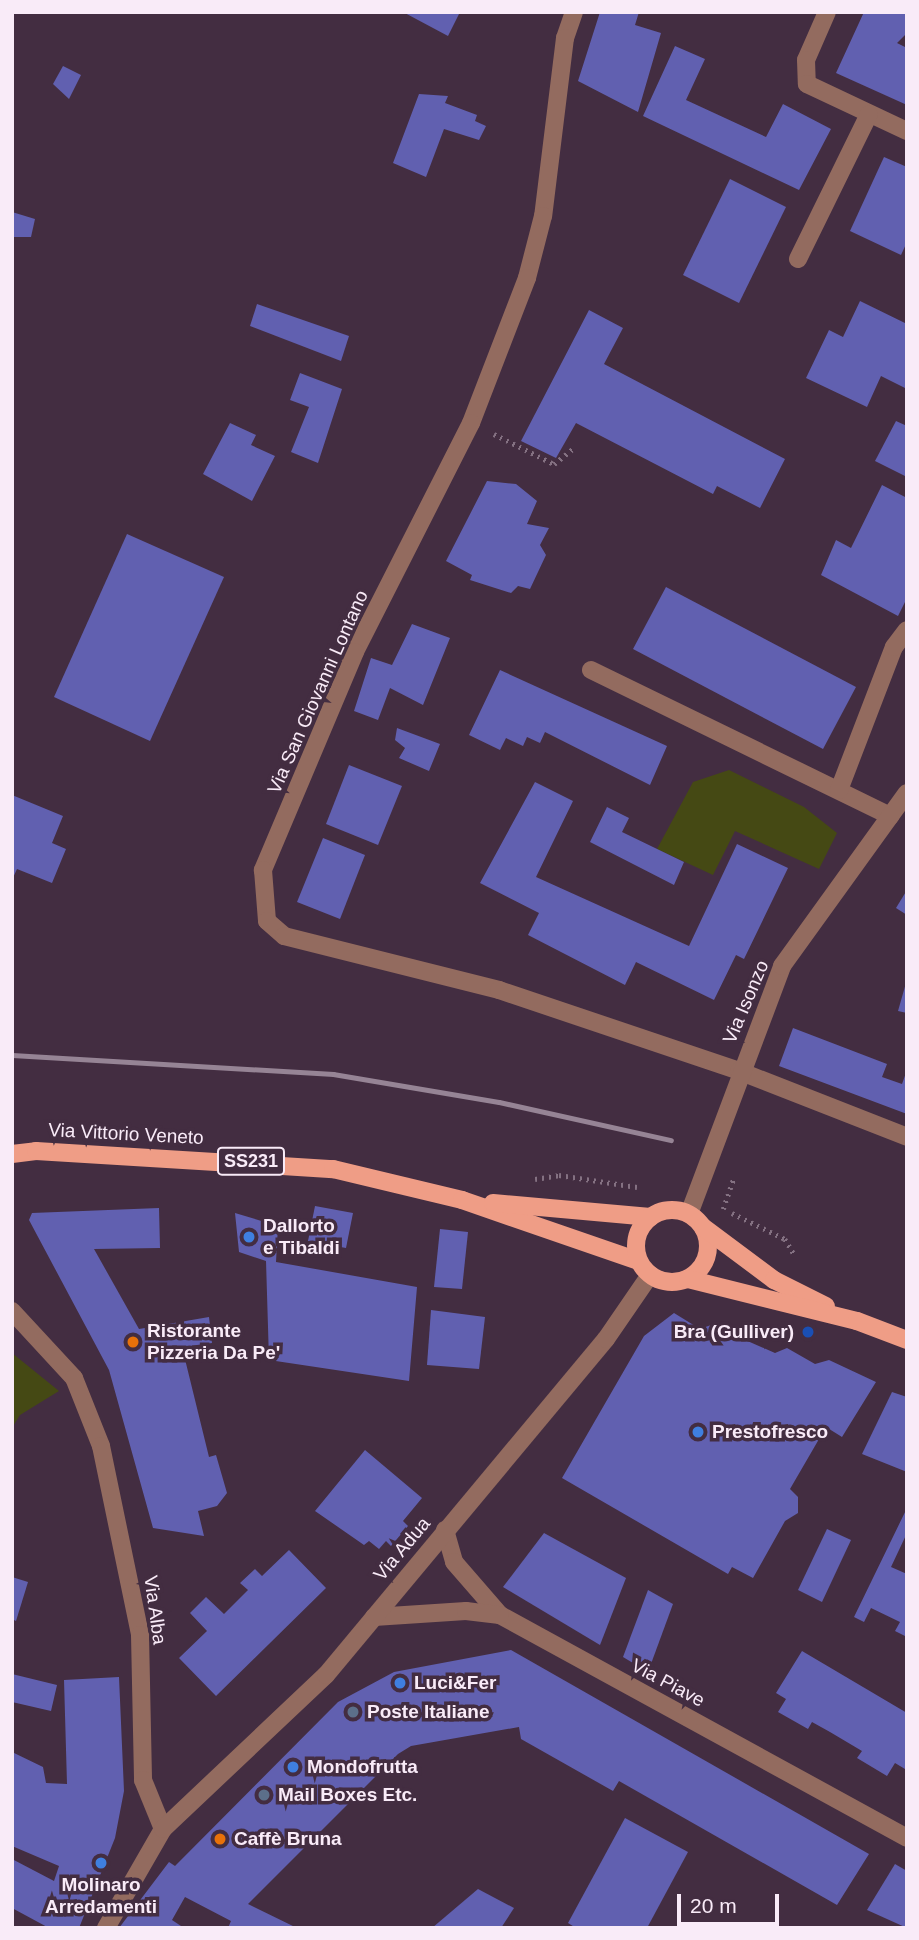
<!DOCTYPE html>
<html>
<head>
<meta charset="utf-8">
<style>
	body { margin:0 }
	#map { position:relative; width:919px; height:1940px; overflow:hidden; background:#432d41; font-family:Helvetica,sans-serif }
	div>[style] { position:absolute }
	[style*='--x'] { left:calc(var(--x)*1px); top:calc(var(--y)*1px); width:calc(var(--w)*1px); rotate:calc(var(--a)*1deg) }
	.green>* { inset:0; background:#454914 }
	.building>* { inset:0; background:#6160b0 }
	.path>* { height:4.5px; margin-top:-2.25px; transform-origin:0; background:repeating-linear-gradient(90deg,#847182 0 2px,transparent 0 7px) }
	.minor>* { height:18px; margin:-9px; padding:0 9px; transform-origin:9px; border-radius:9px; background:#936b5f }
	.major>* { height:18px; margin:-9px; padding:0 9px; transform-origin:9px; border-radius:9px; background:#ef9d86 }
	.major>.ring { margin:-9px; padding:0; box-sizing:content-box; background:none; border:18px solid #ef9d86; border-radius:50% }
	.rail>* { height:5px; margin:-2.5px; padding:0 2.5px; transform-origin:2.5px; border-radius:2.5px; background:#968495 }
	.dots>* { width:19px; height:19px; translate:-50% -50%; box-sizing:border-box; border:4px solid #432d41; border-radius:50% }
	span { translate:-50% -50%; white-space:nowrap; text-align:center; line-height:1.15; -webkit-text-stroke:7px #432d41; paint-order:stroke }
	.shield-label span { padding:2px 5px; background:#432d41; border:2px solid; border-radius:5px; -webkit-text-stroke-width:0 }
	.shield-label { font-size:18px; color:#f9ebf8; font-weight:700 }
	.street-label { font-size:19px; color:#f9ebf8 }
	.poi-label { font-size:19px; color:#f9ebf8; font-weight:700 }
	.left { translate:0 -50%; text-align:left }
	.right { translate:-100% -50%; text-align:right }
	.frame { position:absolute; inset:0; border:14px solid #f9ebf8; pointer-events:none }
	.scale { position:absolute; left:677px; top:1894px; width:102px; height:32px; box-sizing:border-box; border:4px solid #f9ebf8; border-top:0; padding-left:9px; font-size:21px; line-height:24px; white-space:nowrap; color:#f9ebf8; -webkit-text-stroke:5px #432d41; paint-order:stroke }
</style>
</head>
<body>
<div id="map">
	<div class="green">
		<div style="clip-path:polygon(729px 770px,804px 807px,837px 833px,819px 869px,735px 831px,713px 875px,657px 849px,693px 782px)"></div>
		<div style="clip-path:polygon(12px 1353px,59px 1391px,20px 1415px,12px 1428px)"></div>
	</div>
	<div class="building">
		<div style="clip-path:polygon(403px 12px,460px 12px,448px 36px)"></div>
		<div style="clip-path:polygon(600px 12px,639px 12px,635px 25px,661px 33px,638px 112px,578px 81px)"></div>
		<div style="clip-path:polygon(864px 12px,907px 12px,907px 33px,897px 43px,907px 48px,907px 105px,836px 73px)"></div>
		<div style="clip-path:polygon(675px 46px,705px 59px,686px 100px,766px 137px,783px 104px,831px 129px,799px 190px,643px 116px)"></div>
		<div style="clip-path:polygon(63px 66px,81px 75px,69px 99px,53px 84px)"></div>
		<div style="clip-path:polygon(419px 94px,448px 96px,445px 103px,477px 115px,475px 121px,486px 126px,479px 140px,444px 129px,426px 177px,393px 163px)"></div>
		<div style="clip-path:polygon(884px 157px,907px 167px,907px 242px,901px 255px,850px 231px)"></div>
		<div style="clip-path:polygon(730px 179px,786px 207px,739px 303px,683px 275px)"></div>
		<div style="clip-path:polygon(12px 212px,35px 219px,31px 237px,12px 237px)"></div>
		<div style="clip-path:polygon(860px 301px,907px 324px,907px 389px,881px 376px,867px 407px,806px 378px,829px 330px,843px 337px)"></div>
		<div style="clip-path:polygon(257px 304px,349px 336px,341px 361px,250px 326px)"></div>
		<div style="clip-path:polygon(589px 310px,623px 328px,604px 364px,785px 459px,760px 508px,717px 486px,713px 494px,576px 423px,556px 458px,521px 441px)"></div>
		<div style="clip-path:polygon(300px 373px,342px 389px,318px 463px,291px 452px,309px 407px,290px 400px)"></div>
		<div style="clip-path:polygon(896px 421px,907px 426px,907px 477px,875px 461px)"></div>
		<div style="clip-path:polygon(230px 423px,256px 435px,251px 445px,275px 456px,252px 501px,203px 474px)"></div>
		<div style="clip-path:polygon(487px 481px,516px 484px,537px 501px,527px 524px,549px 528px,540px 545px,546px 555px,530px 589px,518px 586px,511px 593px,470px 580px,472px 575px,446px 561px)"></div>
		<div style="clip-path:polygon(882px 485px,907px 498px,907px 598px,898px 616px,821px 575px,836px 540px,851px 548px)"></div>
		<div style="clip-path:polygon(127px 534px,224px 577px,150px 741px,54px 697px)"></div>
		<div style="clip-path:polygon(666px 587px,856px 687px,823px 749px,633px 649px)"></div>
		<div style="clip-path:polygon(412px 624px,450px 638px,423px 705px,390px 688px,378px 720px,354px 711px,371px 658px,392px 665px)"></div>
		<div style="clip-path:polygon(500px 670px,667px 746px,650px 785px,545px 732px,540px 743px,527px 737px,523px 746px,506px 738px,500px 750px,469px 735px)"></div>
		<div style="clip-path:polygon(397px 728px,440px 744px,429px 771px,399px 758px,405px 748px,395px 740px)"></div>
		<div style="clip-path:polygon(349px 765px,402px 786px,378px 845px,326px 824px)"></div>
		<div style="clip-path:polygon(535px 782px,573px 801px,536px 877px,689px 946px,737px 844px,788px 868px,744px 959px,736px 955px,714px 1000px,636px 962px,625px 985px,528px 935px,539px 913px,480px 883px)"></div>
		<div style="clip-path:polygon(12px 795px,63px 816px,52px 843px,66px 849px,52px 883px,17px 869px,12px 880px)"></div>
		<div style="clip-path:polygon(607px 807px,629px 818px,622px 832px,684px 862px,674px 885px,590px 842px)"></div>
		<div style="clip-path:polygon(323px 838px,365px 855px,340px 919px,297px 902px)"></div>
		<div style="clip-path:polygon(907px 890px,907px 915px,896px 908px)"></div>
		<div style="clip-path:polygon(906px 983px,907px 983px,907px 1013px,898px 1011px)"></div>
		<div style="clip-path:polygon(793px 1028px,887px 1064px,882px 1077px,902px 1084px,907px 1070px,907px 1114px,779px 1066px)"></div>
		<div style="clip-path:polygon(315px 1206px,353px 1213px,346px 1248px,308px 1241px)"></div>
		<div style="clip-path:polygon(159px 1208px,160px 1248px,94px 1249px,139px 1329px,209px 1317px,212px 1343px,182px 1347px,209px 1457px,216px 1455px,227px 1493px,217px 1506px,198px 1511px,204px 1536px,153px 1528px,109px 1370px,29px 1220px,32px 1213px)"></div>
		<div style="clip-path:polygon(235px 1213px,278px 1226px,276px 1262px,417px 1287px,409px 1381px,269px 1360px,266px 1261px,239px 1252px)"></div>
		<div style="clip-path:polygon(440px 1229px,468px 1232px,462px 1289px,434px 1287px)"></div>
		<div style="clip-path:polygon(431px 1310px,485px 1317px,479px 1369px,427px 1365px)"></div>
		<div style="clip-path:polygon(674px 1313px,700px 1329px,711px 1325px,775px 1353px,787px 1348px,815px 1364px,829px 1360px,876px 1382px,842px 1437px,826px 1427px,790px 1489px,798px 1497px,798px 1513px,785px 1521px,753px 1578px,732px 1567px,728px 1574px,562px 1478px,644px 1336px)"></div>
		<div style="clip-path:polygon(892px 1392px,907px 1397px,907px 1472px,862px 1454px)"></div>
		<div style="clip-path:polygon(365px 1450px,422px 1498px,403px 1521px,408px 1526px,391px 1546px,386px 1541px,379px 1549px,369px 1541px,364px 1545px,315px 1511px)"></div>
		<div style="clip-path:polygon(907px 1508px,907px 1533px,891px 1567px,907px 1574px,907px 1637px,895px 1631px,900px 1622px,871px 1608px,864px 1622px,854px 1617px)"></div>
		<div style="clip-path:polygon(827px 1529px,851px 1540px,822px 1602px,798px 1590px)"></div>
		<div style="clip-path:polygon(544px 1533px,626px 1578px,600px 1645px,503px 1587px)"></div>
		<div style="clip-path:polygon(289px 1550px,326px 1588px,216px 1696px,179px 1658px,207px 1631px,190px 1613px,206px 1597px,224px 1614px,248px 1590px,240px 1583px,255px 1569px,262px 1576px)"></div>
		<div style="clip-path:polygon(12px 1577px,28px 1582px,16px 1621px,12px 1619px)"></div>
		<div style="clip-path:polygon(648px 1590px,673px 1604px,648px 1672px,623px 1657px)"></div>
		<div style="clip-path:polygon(511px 1650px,869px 1854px,837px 1905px,619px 1781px,613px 1791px,521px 1739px,519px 1727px,411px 1746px,398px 1754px,248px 1904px,297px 1928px,228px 1928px,231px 1921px,185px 1897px,172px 1920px,184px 1928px,119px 1928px,169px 1862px,175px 1866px,338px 1702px,394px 1672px)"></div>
		<div style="clip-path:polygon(802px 1651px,907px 1713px,905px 1769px,895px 1763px,887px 1776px,857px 1758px,862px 1751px,830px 1732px,812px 1722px,808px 1729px,778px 1712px,786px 1699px,776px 1693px)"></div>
		<div style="clip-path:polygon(12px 1674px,57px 1685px,51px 1711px,12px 1702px)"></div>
		<div style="clip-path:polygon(119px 1677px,124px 1791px,115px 1838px,79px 1928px,49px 1928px,12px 1908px,12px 1859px,54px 1881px,59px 1866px,12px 1846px,12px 1752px,43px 1767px,46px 1783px,67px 1784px,64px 1680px)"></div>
		<div style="clip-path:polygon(625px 1818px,688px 1852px,647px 1928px,576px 1928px,568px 1923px)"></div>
		<div style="clip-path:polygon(895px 1864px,907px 1871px,907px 1928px,867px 1910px)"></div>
		<div style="clip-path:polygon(478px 1889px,514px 1908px,501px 1928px,432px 1928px)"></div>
	</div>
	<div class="path">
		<div style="--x:494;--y:434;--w:67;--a:26.6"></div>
		<div style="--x:554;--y:464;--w:27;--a:-39"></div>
		<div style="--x:535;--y:1179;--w:24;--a:-9"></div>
		<div style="--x:559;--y:1175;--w:79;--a:8.7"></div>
		<div style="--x:723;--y:1209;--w:31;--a:-71"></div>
		<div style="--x:732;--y:1213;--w:59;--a:26.1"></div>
		<div style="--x:785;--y:1239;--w:17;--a:59"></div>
	</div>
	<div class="minor">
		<div style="--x:574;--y:12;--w:28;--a:109"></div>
		<div style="--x:565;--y:38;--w:179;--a:97"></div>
		<div style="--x:543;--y:216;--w:64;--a:104.5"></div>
		<div style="--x:527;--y:278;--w:155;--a:111.1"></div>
		<div style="--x:471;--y:423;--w:257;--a:116.9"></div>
		<div style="--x:355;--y:652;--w:237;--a:112.9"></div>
		<div style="--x:263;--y:870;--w:51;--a:85.5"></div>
		<div style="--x:267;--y:921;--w:23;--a:41"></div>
		<div style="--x:284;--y:936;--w:222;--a:14.1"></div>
		<div style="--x:499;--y:990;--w:253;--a:18.6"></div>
		<div style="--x:739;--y:1071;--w:180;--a:21.4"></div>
		<div style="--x:827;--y:12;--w:52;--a:113.6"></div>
		<div style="--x:806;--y:60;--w:24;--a:88"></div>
		<div style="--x:807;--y:84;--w:110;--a:25.2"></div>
		<div style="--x:798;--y:259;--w:161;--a:-63.9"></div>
		<div style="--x:591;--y:670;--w:333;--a:26"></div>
		<div style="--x:839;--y:790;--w:153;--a:-69"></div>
		<div style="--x:894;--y:647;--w:21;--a:-53"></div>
		<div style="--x:689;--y:1214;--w:265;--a:-69.4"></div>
		<div style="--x:782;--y:966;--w:213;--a:-54.2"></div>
		<div style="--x:12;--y:1311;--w:91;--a:47.2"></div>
		<div style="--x:74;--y:1378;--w:73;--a:68.3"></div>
		<div style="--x:101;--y:1446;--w:193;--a:78.3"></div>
		<div style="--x:140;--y:1635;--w:145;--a:88.8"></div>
		<div style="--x:143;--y:1780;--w:53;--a:67.8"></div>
		<div style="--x:445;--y:1530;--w:33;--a:74"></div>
		<div style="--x:454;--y:1562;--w:70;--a:49"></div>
		<div style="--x:500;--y:1615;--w:464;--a:28.7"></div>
		<div style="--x:374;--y:1617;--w:92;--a:-3.7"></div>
		<div style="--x:466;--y:1611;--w:34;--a:7"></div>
		<div style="--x:106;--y:1928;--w:114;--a:-60.1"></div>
		<div style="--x:163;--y:1829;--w:224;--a:-43.4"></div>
		<div style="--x:326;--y:1675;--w:437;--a:-50.2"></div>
		<div style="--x:606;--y:1339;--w:78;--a:-55.5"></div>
	</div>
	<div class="major">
		<div style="--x:12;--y:1154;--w:24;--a:-7"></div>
		<div style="--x:36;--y:1151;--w:298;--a:3.5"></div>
		<div style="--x:333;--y:1169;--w:133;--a:13.5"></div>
		<div style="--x:462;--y:1200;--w:186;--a:19.1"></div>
		<div style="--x:493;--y:1203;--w:158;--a:5.1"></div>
		<div class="ring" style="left:636px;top:1210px;width:54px;height:54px"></div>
		<div style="--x:703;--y:1227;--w:89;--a:36.7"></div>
		<div style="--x:774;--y:1280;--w:58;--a:26.6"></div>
		<div style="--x:688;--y:1279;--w:174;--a:14"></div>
		<div style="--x:857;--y:1321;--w:53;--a:20.8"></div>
	</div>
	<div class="rail">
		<div style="--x:12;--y:1055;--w:322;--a:3.4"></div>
		<div style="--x:333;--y:1074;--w:168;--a:9.6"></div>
		<div style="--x:499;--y:1102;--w:176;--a:12.5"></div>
	</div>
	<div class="dots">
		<div style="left:249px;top:1237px;background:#3f7fe0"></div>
		<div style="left:808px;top:1332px;background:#1a4fb4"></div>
		<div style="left:133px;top:1342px;background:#e8710a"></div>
		<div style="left:698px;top:1432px;background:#3f7fe0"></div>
		<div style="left:400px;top:1683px;background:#3f7fe0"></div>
		<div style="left:353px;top:1712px;background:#5c6f8a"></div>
		<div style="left:293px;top:1767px;background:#3f7fe0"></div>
		<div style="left:264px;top:1795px;background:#5c6f8a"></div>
		<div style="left:220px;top:1839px;background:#e8710a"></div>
		<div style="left:101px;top:1863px;background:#3f7fe0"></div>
	</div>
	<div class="shield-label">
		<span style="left:251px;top:1161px">SS231</span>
	</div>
	<div class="street-label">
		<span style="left:318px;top:692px;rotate:-66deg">Via San Giovanni Lontano</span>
		<span style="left:746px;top:1002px;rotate:-67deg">Via Isonzo</span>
		<span style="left:126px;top:1134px;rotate:3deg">Via Vittorio Veneto</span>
		<span style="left:402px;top:1549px;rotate:-50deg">Via Adua</span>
		<span style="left:155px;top:1610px;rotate:82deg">Via Alba</span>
		<span style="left:668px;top:1683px;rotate:28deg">Via Piave</span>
	</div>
	<div class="poi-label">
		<span class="left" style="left:263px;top:1237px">Dallorto<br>e Tibaldi</span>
		<span class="left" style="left:147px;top:1342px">Ristorante<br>Pizzeria Da Pe'</span>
		<span class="right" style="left:794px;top:1332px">Bra (Gulliver)</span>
		<span class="left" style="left:712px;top:1432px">Prestofresco</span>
		<span class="left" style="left:414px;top:1683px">Luci&amp;Fer</span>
		<span class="left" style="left:367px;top:1712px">Poste Italiane</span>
		<span class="left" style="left:307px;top:1767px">Mondofrutta</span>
		<span class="left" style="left:278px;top:1795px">Mail Boxes Etc.</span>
		<span class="left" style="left:234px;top:1839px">Caffè Bruna</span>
		<span style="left:101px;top:1896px">Molinaro<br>Arredamenti</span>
	</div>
	<div class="frame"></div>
	<div class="scale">20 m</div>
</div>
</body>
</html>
